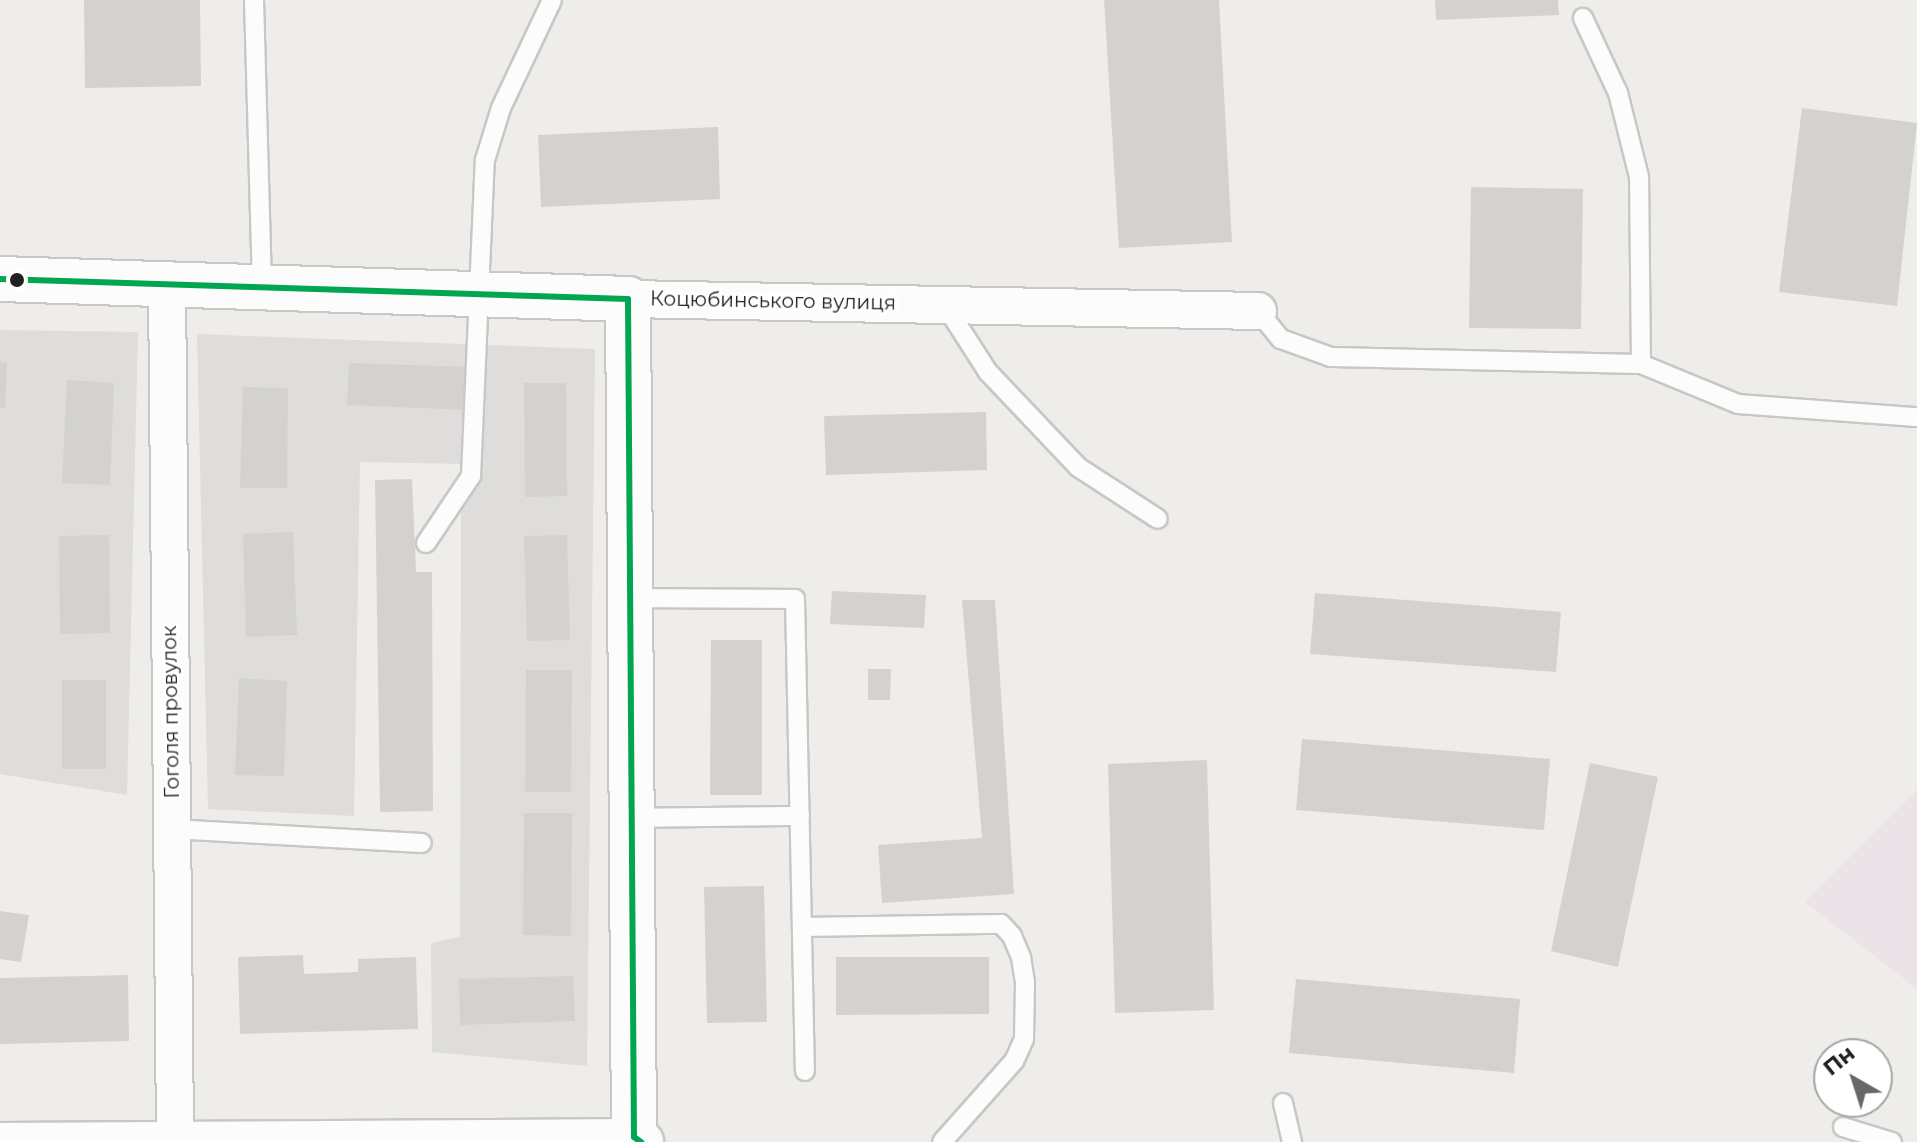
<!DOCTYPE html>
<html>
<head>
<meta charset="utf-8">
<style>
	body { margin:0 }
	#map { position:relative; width:1917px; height:1142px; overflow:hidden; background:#efedea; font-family:Montserrat,sans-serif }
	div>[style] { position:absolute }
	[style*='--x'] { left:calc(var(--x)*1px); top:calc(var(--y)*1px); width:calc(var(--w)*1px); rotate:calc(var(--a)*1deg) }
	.residential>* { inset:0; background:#dedddb }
	.industrial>* { inset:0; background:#ece3e9 }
	.building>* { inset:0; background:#d4d2cf }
	.roads { filter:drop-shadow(2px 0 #c8c7c6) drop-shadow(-2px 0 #c8c7c6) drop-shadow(0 2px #c8c7c6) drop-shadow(0 -2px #c8c7c6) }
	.service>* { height:18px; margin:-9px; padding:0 9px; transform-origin:9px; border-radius:9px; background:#fdfcfc }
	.minor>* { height:36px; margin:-18px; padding:0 18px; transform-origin:18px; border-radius:18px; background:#fdfcfc }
	.tertiary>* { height:44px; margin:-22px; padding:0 22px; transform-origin:22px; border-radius:22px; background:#fdfcfc }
	.bus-1>* { height:6px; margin:-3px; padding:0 3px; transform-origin:3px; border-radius:3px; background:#00a651 }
	.dots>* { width:22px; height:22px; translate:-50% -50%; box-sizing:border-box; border:4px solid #fff; border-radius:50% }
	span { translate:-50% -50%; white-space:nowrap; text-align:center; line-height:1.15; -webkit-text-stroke:6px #fff; paint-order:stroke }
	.street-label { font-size:20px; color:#212121 }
	.north { position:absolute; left:1813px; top:1038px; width:80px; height:80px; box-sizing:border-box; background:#fff; border:2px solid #a6a6a6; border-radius:50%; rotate:321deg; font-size:22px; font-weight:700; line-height:32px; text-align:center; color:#212121 }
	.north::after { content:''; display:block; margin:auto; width:28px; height:36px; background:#696867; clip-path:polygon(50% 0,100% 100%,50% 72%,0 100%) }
</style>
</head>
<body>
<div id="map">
	<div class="residential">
		<div style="clip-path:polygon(0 330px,138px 332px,127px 795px,0 774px)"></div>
		<div style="clip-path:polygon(197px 334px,595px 349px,587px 1066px,432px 1052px,431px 943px,460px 937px,461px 513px,466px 464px,360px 462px,354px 816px,208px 809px)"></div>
	</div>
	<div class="industrial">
		<div style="clip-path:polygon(1917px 790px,1917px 989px,1805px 902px)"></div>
	</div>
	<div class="building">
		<div style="clip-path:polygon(84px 0,200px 0,201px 86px,85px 88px)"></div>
		<div style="clip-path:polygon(1104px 0,1219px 0,1232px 242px,1119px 248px)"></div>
		<div style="clip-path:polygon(1435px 0,1558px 0,1559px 15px,1436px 20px)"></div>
		<div style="clip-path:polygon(1802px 108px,1917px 123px,1897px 306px,1779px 292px)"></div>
		<div style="clip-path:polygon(718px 127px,720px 199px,541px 207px,538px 135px)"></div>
		<div style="clip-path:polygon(1471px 187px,1583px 189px,1581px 329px,1469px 328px)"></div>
		<div style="clip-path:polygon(0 362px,7px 363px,5px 408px,0 408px)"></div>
		<div style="clip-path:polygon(349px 363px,471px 367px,469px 410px,347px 405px)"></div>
		<div style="clip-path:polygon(67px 380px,114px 383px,110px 485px,62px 483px)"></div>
		<div style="clip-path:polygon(524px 383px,566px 383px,567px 496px,525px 497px)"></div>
		<div style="clip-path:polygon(243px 387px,288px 388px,287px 488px,240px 488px)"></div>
		<div style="clip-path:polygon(986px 412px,987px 470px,826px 475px,824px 416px)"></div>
		<div style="clip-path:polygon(412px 479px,416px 572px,432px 572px,433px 811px,380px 812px,375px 480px)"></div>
		<div style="clip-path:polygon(293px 532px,297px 635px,246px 637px,243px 534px)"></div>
		<div style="clip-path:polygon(109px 535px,110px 633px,60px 634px,59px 536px)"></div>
		<div style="clip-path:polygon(567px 535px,570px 640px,527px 641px,524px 536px)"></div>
		<div style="clip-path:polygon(832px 591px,926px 595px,924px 628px,830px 624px)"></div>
		<div style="clip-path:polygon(1315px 593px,1561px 612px,1556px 672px,1310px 654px)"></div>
		<div style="clip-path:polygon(962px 600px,995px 600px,1014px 894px,882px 903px,878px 845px,982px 838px)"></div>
		<div style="clip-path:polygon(711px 640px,762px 640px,762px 795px,710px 795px)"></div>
		<div style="clip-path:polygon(868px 669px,891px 669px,890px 700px,868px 700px)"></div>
		<div style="clip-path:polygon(526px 670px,572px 670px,571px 792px,525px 792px)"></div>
		<div style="clip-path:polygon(239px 678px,287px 681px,284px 776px,235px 775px)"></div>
		<div style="clip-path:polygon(62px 680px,106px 680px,106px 769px,62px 769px)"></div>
		<div style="clip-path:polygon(1302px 739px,1550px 759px,1544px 830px,1296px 810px)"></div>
		<div style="clip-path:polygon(1207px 760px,1214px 1010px,1115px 1013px,1108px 764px)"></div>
		<div style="clip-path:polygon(1590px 763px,1658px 777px,1618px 967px,1551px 951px)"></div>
		<div style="clip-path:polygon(524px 813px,572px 813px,571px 936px,523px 935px)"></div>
		<div style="clip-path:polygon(764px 886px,767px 1022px,707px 1023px,704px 887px)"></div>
		<div style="clip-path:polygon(0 911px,29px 915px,21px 962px,0 959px)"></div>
		<div style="clip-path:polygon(303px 955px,304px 974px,358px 972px,358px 959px,416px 957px,418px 1029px,240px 1034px,238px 957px)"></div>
		<div style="clip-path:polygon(836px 957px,989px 957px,989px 1014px,836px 1015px)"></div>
		<div style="clip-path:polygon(128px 975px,129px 1041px,0 1044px,0 978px)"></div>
		<div style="clip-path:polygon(573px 976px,575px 1021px,460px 1025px,459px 979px)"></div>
		<div style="clip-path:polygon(1296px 979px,1520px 999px,1514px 1073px,1289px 1053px)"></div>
	</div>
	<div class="roads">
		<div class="service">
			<div style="--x:254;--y:0;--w:288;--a:88.4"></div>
			<div style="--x:945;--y:305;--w:80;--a:57.3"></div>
			<div style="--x:988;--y:372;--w:131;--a:46.5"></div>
			<div style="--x:1078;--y:467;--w:95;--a:33"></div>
			<div style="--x:1258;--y:311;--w:36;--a:51"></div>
			<div style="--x:1281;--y:339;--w:53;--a:19.8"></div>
			<div style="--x:1331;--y:357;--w:310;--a:1.3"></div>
			<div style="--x:1641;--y:364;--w:187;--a:-90.6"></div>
			<div style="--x:1639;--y:177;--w:87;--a:-104"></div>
			<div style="--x:1618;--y:93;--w:83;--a:-115"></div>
			<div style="--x:1641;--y:364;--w:105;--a:22.4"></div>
			<div style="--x:1738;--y:404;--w:179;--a:4.2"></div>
			<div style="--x:426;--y:543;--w:81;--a:-56.1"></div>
			<div style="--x:471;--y:476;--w:316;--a:-87.5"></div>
			<div style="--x:485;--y:160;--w:54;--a:-72.9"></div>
			<div style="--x:501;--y:108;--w:119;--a:-64.7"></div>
			<div style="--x:630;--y:598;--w:165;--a:0.3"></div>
			<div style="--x:795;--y:599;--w:472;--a:88.8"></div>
			<div style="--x:631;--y:818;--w:169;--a:-0.7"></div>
			<div style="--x:172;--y:829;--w:250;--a:3.2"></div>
			<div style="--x:802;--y:927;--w:199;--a:-0.9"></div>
			<div style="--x:1001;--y:924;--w:16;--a:47"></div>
			<div style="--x:1012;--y:936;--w:23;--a:67"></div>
			<div style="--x:1021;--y:957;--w:25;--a:81"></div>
			<div style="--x:1025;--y:982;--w:57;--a:91"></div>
			<div style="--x:1024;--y:1039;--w:24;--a:114"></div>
			<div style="--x:1014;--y:1061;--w:108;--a:131.6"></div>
			<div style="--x:1283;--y:1103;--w:40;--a:77"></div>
			<div style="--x:1843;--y:1127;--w:51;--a:17"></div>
		</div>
		<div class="minor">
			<div style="--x:167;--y:285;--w:855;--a:89.46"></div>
			<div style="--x:628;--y:299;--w:630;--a:1.09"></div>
			<div style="--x:0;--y:1141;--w:634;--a:-0.36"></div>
			<div style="--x:634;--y:1137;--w:5;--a:90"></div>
		</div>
		<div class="tertiary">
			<div style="--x:0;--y:279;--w:628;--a:1.82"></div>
			<div style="--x:628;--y:299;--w:838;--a:89.59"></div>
			<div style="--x:634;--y:1137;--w:9;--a:36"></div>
		</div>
	</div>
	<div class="bus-1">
		<div style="--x:0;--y:279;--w:628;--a:1.82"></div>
		<div style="--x:628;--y:299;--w:838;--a:89.59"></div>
		<div style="--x:634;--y:1137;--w:9;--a:36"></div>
	</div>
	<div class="dots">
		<div style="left:17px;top:280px;background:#212121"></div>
	</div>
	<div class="street-label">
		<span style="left:773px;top:301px;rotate:1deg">Коцюбинського вулиця</span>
		<span style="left:171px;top:712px;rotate:-91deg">Гоголя провулок</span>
	</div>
	<div class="north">Пн</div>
</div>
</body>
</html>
